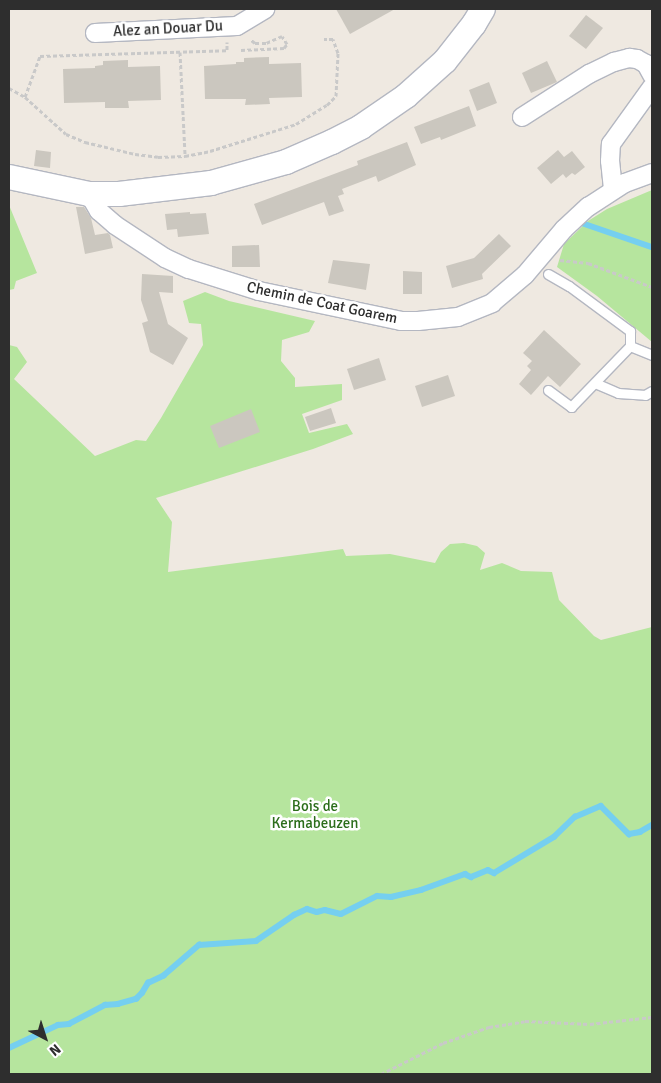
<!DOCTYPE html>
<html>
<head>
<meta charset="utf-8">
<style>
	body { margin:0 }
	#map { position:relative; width:661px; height:1083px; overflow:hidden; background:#efe9e1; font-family:Signika,sans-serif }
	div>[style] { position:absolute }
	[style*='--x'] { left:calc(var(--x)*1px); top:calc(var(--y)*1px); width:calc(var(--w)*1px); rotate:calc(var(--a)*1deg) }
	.green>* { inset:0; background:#b6e59e }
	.stream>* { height:5.5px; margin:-2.75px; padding:0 2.75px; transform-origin:2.75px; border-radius:2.75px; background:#75cff0 }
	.building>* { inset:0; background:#cbc7bf }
	.path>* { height:3px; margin-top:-1.5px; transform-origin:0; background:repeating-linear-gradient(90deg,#c9c9c9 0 4px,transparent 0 6.5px) }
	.roads { filter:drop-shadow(1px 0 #b4b7c1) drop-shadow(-1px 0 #b4b7c1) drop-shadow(0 1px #b4b7c1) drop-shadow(0 -1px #b4b7c1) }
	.lane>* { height:9px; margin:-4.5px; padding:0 4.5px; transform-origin:4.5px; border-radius:4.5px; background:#fff }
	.street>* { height:18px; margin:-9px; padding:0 9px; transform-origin:9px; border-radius:9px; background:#fff }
	.secondary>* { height:24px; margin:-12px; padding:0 12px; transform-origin:12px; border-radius:12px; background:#fff }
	span { translate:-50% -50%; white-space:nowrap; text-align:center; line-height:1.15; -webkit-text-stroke:5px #fff; paint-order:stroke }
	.street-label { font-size:15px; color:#2e2e2e }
	.park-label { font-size:15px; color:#2c6e1b }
	.frame { position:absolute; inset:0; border:10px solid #2e2e2e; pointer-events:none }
	.north { position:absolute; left:20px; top:1013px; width:50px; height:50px; -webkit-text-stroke:4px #fff; paint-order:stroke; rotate:140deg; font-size:14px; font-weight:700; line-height:20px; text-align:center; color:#2e2e2e }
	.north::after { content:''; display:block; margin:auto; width:18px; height:22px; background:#2e2e2e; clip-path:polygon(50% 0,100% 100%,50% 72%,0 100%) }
</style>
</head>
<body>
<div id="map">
	<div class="green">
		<div style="clip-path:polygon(652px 190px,652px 342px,597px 296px,557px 267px,564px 244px,588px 221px,607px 209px)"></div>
		<div style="clip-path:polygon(9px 205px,37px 273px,16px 281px,14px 289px,9px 290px)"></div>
		<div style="clip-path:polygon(205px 292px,229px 301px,315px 321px,309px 332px,282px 340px,281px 361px,295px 378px,295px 387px,342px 384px,342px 400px,302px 414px,309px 433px,347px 424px,353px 434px,313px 449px,156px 498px,172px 522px,168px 572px,343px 549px,346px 556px,390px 554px,435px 563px,441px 552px,450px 544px,464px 543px,477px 546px,485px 553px,480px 570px,502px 563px,521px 571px,552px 572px,559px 600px,594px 636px,601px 640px,652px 627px,652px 1074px,9px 1074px,9px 345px,17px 347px,27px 362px,14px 379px,95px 456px,136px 440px,146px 441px,161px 418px,203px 345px,201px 324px,189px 323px,183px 301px)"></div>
	</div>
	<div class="stream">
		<div style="--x:576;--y:221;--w:80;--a:18.9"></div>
		<div style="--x:9;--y:1048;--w:54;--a:-25.1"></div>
		<div style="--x:58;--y:1025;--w:11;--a:-5"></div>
		<div style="--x:69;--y:1024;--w:41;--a:-27.8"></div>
		<div style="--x:105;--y:1005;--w:13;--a:-4"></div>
		<div style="--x:118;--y:1004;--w:19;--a:-16"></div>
		<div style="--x:136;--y:999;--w:8;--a:-45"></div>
		<div style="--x:142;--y:993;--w:12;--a:-59"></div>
		<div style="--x:148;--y:983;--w:17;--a:-25"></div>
		<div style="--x:163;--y:976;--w:48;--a:-40.7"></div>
		<div style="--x:199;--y:945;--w:57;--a:-4"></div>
		<div style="--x:256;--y:941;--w:46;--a:-34.4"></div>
		<div style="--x:294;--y:915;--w:14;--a:-25"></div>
		<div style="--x:307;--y:909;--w:10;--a:17"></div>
		<div style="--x:317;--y:912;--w:8;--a:-14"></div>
		<div style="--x:325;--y:910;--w:16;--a:14"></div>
		<div style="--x:341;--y:914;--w:40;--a:-26.6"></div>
		<div style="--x:377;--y:896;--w:14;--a:4"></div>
		<div style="--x:391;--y:897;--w:31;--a:-13"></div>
		<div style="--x:421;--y:890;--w:47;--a:-20"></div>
		<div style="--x:465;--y:874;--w:7;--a:27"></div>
		<div style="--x:471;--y:877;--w:18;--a:-22"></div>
		<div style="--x:488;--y:870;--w:7;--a:27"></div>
		<div style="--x:494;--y:873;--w:70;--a:-31"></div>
		<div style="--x:554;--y:837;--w:29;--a:-44"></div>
		<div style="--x:575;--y:817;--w:28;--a:-23"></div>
		<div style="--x:601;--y:806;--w:40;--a:45"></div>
		<div style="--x:629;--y:834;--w:11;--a:-10"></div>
		<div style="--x:640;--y:832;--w:14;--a:-30"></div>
	</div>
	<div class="building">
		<div style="clip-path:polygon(336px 9px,395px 9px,350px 34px)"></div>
		<div style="clip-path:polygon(586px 15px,603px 28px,586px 49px,569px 36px)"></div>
		<div style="clip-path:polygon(269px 57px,269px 64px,301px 63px,302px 97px,269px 98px,270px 104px,245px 105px,246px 99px,205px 99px,204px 66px,236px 64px,236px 62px,244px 62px,244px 58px)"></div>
		<div style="clip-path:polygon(128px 60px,128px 67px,160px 66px,161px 100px,128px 101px,129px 108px,105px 108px,105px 102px,64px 103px,63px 69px,95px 68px,95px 66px,103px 65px,103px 61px)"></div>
		<div style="clip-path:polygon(547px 61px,557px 82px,531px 93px,522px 73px)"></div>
		<div style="clip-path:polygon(489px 82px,497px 103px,477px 111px,469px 90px)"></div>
		<div style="clip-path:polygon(469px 106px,476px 126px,441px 140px,440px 137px,421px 144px,414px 127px)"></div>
		<div style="clip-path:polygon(407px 142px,416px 165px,378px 182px,376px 176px,342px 189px,344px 194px,338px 196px,344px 211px,329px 216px,324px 202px,262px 225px,254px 204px,358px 165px,357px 161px)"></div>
		<div style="clip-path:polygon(36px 150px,51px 152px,50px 168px,34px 166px)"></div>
		<div style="clip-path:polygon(558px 150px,564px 157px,572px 151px,585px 167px,575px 175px,572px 173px,566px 178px,563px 174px,551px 184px,537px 168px)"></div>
		<div style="clip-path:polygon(76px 207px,84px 207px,91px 218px,95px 235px,108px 233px,110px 235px,113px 248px,85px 254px)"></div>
		<div style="clip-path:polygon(190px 212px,190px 214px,206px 213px,209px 234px,178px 237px,177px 229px,167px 230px,165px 214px)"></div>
		<div style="clip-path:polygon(499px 234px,511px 246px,482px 274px,483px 279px,452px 288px,446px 266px,474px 258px)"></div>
		<div style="clip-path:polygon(259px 245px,260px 267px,232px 267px,232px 246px)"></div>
		<div style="clip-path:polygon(333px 260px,370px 264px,366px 290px,328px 283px)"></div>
		<div style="clip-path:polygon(403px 271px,422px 272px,422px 294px,403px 294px)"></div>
		<div style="clip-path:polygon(142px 274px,173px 276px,173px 293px,159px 292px,168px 324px,188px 338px,173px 365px,150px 352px,142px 323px,148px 321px,141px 300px)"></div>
		<div style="clip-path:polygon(544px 330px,581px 364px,560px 387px,548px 376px,531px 395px,519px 384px,531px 370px,527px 366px,532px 361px,523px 353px)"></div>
		<div style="clip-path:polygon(379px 358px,386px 380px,354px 390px,347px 369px)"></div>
		<div style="clip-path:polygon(448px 375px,455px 396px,422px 407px,415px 386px)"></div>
		<div style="clip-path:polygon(331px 408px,336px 423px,310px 431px,305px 417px)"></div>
		<div style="clip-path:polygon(251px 409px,260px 432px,219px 448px,210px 426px)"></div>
	</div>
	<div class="path">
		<div style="--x:241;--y:50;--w:43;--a:-2.7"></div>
		<div style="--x:284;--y:48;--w:5;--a:-53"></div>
		<div style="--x:287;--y:44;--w:9;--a:-122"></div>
		<div style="--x:282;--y:36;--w:17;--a:156"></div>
		<div style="--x:266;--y:43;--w:11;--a:180"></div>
		<div style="--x:255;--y:43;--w:6;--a:-141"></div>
		<div style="--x:180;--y:52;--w:104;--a:87.2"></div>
		<div style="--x:9;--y:88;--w:18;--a:29"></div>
		<div style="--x:25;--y:97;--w:55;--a:42.1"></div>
		<div style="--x:66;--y:134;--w:21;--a:23"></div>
		<div style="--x:85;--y:142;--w:51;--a:13.5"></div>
		<div style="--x:135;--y:154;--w:23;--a:7"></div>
		<div style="--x:158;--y:157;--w:27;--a:-2"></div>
		<div style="--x:185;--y:156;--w:25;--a:-11"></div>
		<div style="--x:210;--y:151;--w:90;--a:-17.4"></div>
		<div style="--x:296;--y:124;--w:36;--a:-32"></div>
		<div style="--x:327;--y:105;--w:13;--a:-45"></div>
		<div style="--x:336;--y:96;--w:43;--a:-87.3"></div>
		<div style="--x:338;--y:53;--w:15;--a:-110"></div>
		<div style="--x:333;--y:39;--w:9;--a:180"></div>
		<div style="--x:25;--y:97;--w:44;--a:-69.9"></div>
		<div style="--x:40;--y:56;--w:187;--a:-1.8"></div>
		<div style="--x:227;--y:50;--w:8;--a:-90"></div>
		<div style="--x:560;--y:260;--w:28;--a:6"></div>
		<div style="--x:588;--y:263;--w:68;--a:20.6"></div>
		<div style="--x:381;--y:1074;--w:69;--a:-26.6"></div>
		<div style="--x:443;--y:1043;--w:49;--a:-19.2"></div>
		<div style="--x:489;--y:1027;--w:36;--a:-9"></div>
		<div style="--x:525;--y:1021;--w:65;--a:2.6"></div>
		<div style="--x:590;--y:1024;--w:62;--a:-6.4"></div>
	</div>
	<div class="roads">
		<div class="lane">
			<div style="--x:548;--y:274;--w:24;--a:30"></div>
			<div style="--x:569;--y:286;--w:76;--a:36.4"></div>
			<div style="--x:630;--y:331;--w:15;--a:90"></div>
			<div style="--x:595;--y:383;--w:25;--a:23"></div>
			<div style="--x:618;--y:393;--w:27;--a:4"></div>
			<div style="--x:645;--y:395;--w:8;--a:-30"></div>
			<div style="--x:548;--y:390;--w:29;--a:36"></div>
			<div style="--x:571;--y:407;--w:85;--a:-46"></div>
			<div style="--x:630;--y:346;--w:24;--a:22"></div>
		</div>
		<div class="street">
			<div style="--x:95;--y:33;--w:142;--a:-2.8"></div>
			<div style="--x:237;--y:26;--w:33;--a:-31"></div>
			<div style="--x:522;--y:117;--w:80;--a:-32.7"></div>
			<div style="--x:589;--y:74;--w:28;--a:-26"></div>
			<div style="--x:614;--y:62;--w:16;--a:-15"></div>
			<div style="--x:629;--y:58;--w:8;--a:7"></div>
			<div style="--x:637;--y:59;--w:10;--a:29"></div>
			<div style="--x:646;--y:64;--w:13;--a:61"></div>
			<div style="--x:613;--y:189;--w:28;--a:-96"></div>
			<div style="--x:610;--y:161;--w:17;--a:-87"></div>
			<div style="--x:611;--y:144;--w:70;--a:-54.3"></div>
			<div style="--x:89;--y:194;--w:20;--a:60"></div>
			<div style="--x:99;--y:211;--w:21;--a:41"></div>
			<div style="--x:115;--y:225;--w:60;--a:33.4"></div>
			<div style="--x:165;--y:258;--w:26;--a:25"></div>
			<div style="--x:189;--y:269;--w:73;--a:17.4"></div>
			<div style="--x:259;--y:291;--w:145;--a:11.9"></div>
			<div style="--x:401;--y:321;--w:17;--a:0"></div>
			<div style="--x:418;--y:321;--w:40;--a:-5.7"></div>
			<div style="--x:458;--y:317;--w:37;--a:-22"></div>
			<div style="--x:492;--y:303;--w:43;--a:-40.3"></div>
			<div style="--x:525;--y:275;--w:60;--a:-49.7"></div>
			<div style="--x:564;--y:229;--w:33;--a:-43"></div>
			<div style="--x:588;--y:207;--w:44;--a:-33"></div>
			<div style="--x:625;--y:183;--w:29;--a:-20"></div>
		</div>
		<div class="secondary">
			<div style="--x:9;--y:177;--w:82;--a:12"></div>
			<div style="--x:89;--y:194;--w:30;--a:0"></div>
			<div style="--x:119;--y:194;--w:93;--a:-6.8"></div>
			<div style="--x:211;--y:183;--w:78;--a:-15.6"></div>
			<div style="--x:286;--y:162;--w:50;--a:-23.5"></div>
			<div style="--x:332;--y:142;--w:33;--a:-27"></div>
			<div style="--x:361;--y:127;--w:55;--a:-34.6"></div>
			<div style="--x:406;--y:96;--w:52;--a:-41.9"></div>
			<div style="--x:445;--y:61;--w:47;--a:-51.9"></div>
			<div style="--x:474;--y:24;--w:17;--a:-59"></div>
		</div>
	</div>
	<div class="street-label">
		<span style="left:168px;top:29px;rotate:-3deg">Alez an Douar Du</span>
		<span style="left:322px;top:303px;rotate:12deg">Chemin de Coat Goarem</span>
	</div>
	<div class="park-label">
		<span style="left:315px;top:815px">Bois de<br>Kermabeuzen</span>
	</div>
	<div class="frame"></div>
	<div class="north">N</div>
</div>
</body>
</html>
